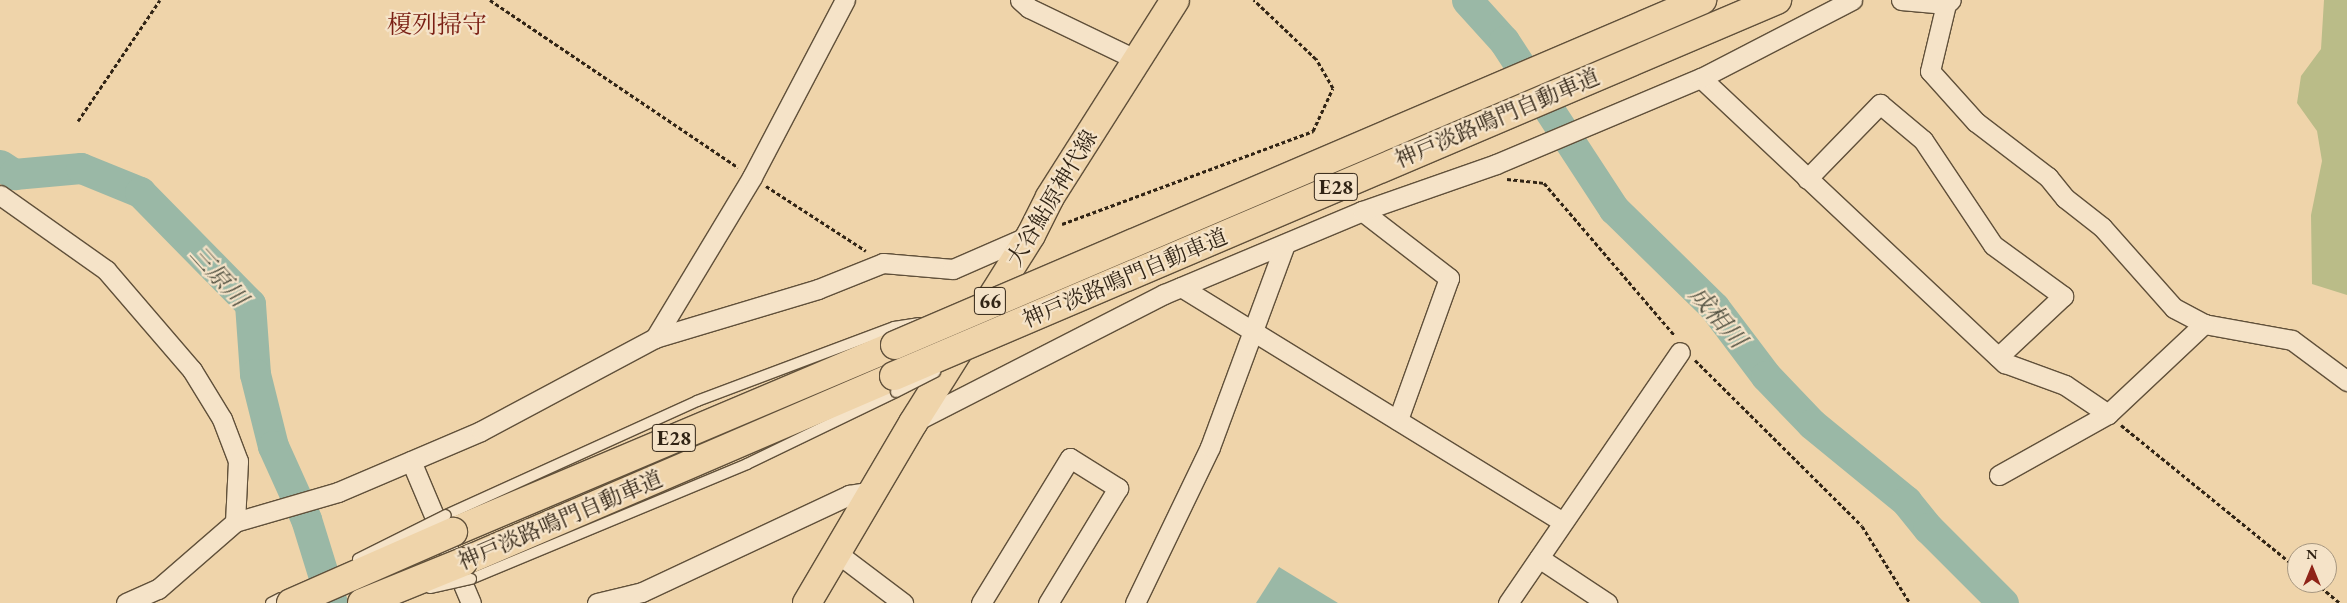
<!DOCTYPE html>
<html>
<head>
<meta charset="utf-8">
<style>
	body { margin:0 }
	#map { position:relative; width:2347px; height:603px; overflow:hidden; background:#efd4aa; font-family:"EB Garamond","Noto Serif JP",serif }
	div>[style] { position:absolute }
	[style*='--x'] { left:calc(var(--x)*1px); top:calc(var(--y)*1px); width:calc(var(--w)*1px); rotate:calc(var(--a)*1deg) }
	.green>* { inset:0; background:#babc88 }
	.water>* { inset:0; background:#9ab8a6 }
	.river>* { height:31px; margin:-15.5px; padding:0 15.5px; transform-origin:15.5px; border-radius:15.5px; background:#9ab8a6 }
	.path>* { height:3px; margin-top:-1.5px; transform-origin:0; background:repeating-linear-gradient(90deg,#312415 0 4px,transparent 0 6.5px) }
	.roads { filter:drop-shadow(1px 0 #60503a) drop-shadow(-1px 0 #60503a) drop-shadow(0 1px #60503a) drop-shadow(0 -1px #60503a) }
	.service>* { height:10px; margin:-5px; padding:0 5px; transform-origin:5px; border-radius:5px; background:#f5e3c8 }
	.minor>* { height:19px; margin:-9.5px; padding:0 9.5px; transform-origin:9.5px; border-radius:9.5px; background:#f5e3c8 }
	.primary>* { height:28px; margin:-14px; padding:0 14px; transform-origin:14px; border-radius:14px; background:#efd4aa }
	.motorway>* { height:28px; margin:-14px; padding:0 14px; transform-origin:14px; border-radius:14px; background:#efd4aa }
	.bridges { filter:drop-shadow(1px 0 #60503a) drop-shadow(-1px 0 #60503a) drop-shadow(0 1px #60503a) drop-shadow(0 -1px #60503a) }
	.service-bridge>* { height:10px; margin:-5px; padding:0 5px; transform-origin:5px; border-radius:5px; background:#f5e3c8 }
	.motorway-bridge>* { height:28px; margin:-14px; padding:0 14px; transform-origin:14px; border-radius:14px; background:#efd4aa }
	span { translate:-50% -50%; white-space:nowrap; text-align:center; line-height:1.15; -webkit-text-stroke:4.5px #f5e3c8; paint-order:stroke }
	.shield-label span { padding:1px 4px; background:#f5e3c8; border:1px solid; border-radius:4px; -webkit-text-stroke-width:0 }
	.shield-label { font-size:21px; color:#312415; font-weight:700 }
	.street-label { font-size:22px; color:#312415 }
	.water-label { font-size:24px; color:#505040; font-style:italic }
	.quarter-label { font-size:25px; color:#7a1f14 }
	.north { position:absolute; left:2287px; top:543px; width:50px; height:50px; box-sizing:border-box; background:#f5e3c8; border:1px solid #a79780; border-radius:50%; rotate:0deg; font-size:14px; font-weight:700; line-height:20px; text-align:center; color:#312415 }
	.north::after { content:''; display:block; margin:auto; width:18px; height:22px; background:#8f2418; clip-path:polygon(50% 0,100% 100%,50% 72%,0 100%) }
</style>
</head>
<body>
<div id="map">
	<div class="green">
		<div style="clip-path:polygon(2324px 0,2347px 0,2347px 295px,2312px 284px,2311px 215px,2322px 161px,2317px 131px,2297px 103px,2301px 76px,2321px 49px)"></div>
	</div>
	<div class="water">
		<div style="clip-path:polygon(1279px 567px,1338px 603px,1256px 603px)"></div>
	</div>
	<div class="river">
		<div style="--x:1467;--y:0;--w:55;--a:47.9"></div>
		<div style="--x:1504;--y:41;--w:201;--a:56.8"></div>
		<div style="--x:1614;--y:209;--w:140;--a:44.4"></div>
		<div style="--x:1714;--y:307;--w:86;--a:53"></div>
		<div style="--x:1766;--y:376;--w:66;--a:46.2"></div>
		<div style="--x:1812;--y:424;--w:122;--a:39.3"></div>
		<div style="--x:1906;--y:501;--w:35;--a:51"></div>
		<div style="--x:1928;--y:528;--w:106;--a:45"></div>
		<div style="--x:0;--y:165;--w:17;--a:33"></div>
		<div style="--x:14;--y:174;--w:67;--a:-5.1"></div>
		<div style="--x:81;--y:168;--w:64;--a:22.1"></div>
		<div style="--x:140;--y:192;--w:157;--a:45.5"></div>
		<div style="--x:250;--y:304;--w:70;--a:85.9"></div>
		<div style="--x:255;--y:374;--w:74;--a:76"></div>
		<div style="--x:273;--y:446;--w:80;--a:65.7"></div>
		<div style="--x:306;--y:519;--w:88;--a:72.8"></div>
	</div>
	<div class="path">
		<div style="--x:490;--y:0;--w:299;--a:34"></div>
		<div style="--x:78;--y:121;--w:146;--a:-55.9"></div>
		<div style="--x:1507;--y:179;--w:37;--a:6"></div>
		<div style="--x:1544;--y:183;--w:201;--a:49.4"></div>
		<div style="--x:766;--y:186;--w:119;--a:33"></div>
		<div style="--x:1062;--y:224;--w:268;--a:-20.3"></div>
		<div style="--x:1313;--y:131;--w:47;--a:-65.1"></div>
		<div style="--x:1333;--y:88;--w:34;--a:-120"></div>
		<div style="--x:1316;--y:59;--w:86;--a:-136.4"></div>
		<div style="--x:1695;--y:360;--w:235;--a:44.8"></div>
		<div style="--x:1862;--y:526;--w:91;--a:58.1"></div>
		<div style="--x:2121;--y:425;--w:227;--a:39.1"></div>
		<div style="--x:2316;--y:583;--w:31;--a:40"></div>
	</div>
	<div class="roads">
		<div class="service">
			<div style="--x:446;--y:515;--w:276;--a:-24.4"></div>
			<div style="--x:697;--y:401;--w:210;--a:-20.6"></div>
			<div style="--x:894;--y:327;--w:26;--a:-9"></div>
			<div style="--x:471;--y:579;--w:299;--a:-22.6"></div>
			<div style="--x:747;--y:464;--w:165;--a:-25.8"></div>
			<div style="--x:271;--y:603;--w:11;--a:-27"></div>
		</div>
		<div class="minor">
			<div style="--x:1020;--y:0;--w:12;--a:42"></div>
			<div style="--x:1029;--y:8;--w:120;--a:25.7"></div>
			<div style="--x:1901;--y:0;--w:45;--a:5.1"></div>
			<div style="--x:1946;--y:4;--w:6;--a:-39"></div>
			<div style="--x:1946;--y:4;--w:69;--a:103.4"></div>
			<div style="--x:1930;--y:71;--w:69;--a:48"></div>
			<div style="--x:1976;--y:122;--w:91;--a:37.4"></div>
			<div style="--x:2048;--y:177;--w:27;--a:51"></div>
			<div style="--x:2065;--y:198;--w:47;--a:38.1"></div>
			<div style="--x:2102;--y:227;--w:108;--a:48.4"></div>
			<div style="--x:2174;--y:308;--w:34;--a:28"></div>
			<div style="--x:2204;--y:324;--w:89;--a:10.3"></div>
			<div style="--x:2292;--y:340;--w:69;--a:36.7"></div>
			<div style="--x:1701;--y:78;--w:417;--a:43.2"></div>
			<div style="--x:2005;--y:363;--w:64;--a:20.1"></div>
			<div style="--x:2065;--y:385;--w:52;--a:34"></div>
			<div style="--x:1807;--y:179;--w:105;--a:-45.8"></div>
			<div style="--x:1880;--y:104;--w:56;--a:39.9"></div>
			<div style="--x:1923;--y:140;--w:126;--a:56.3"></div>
			<div style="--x:1993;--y:245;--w:87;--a:36.1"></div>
			<div style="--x:2063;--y:296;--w:89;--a:136.8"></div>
			<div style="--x:0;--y:195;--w:130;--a:35.3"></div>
			<div style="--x:106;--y:270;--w:132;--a:49.3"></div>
			<div style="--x:192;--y:370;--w:57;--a:58.5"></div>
			<div style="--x:222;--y:419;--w:45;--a:69.1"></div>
			<div style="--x:238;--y:461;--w:61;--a:92.8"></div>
			<div style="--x:1362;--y:211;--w:110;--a:37.6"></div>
			<div style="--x:1449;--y:278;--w:151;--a:109.8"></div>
			<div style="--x:1181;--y:287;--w:448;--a:31.6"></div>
			<div style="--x:655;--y:338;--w:188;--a:-58.9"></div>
			<div style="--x:752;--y:177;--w:200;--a:-62.3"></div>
			<div style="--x:916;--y:421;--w:279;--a:-27.1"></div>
			<div style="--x:1164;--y:294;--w:215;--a:-22.7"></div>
			<div style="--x:1362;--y:211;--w:142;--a:-19.3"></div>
			<div style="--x:1496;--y:164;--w:222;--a:-22.8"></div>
			<div style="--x:1701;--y:78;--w:170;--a:-27.3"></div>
			<div style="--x:411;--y:461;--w:154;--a:67.1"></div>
			<div style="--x:1999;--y:475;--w:125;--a:-29.2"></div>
			<div style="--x:2108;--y:414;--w:132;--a:-43.2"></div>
			<div style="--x:837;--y:553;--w:83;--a:37.1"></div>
			<div style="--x:1539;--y:558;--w:82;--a:33.5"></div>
			<div style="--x:126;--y:603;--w:35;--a:-24"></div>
			<div style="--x:158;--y:589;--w:102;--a:-41"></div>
			<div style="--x:235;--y:522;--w:107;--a:-16.2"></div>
			<div style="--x:338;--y:492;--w:155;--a:-23.1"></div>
			<div style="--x:481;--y:431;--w:197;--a:-28.1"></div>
			<div style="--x:655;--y:338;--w:170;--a:-16.7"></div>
			<div style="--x:818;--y:289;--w:70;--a:-21.8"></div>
			<div style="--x:883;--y:263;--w:70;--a:4.9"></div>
			<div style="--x:953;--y:269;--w:85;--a:-23.6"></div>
			<div style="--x:597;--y:603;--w:46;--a:-13.7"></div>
			<div style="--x:642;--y:592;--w:229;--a:-25.1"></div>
			<div style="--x:849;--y:495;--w:24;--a:-9"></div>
			<div style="--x:981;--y:603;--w:170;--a:-58.5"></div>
			<div style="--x:1070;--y:458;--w:57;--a:32"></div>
			<div style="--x:1118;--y:488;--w:135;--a:121.3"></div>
			<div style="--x:1135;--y:603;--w:173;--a:-64.3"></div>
			<div style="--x:1210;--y:447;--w:216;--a:-69.7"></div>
			<div style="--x:1508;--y:603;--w:304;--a:-55.6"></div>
		</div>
		<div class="primary">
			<div style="--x:807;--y:603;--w:209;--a:-59.5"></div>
			<div style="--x:913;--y:423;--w:222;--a:-57.9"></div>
			<div style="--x:1031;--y:235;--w:42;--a:-63.4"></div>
			<div style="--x:1050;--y:197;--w:233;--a:-57.6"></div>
		</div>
		<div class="motorway">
			<div style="--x:453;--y:532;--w:480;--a:-22.9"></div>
			<div style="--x:463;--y:562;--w:469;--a:-23.3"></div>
		</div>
	</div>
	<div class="bridges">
		<div class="service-bridge">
			<div style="--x:896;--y:392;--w:44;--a:-27.1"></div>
			<div style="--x:358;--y:559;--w:98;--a:-26.6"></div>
			<div style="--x:430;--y:588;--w:42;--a:-12.4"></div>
		</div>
		<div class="motorway-bridge">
			<div style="--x:895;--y:345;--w:878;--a:-23.15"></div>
			<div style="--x:894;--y:376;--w:960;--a:-23.07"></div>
			<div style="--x:291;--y:603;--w:177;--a:-23.7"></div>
			<div style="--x:362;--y:603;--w:109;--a:-22.1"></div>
		</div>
	</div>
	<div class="shield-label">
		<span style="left:1336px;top:187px">E28</span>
		<span style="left:990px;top:301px">66</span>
		<span style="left:674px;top:438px">E28</span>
	</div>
	<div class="street-label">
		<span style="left:1497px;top:118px;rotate:-23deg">神戸淡路鳴門自動車道</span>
		<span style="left:1052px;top:198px;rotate:-59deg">大谷鮎原神代線</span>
		<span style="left:1125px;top:278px;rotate:-23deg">神戸淡路鳴門自動車道</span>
		<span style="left:560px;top:520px;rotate:-23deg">神戸淡路鳴門自動車道</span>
	</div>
	<div class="water-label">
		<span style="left:219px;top:276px;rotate:48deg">三原川</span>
		<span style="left:1718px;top:317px;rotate:49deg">成相川</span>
	</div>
	<div class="quarter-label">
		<span style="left:437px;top:24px">榎列掃守</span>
	</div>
	<div class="north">N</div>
</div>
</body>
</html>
